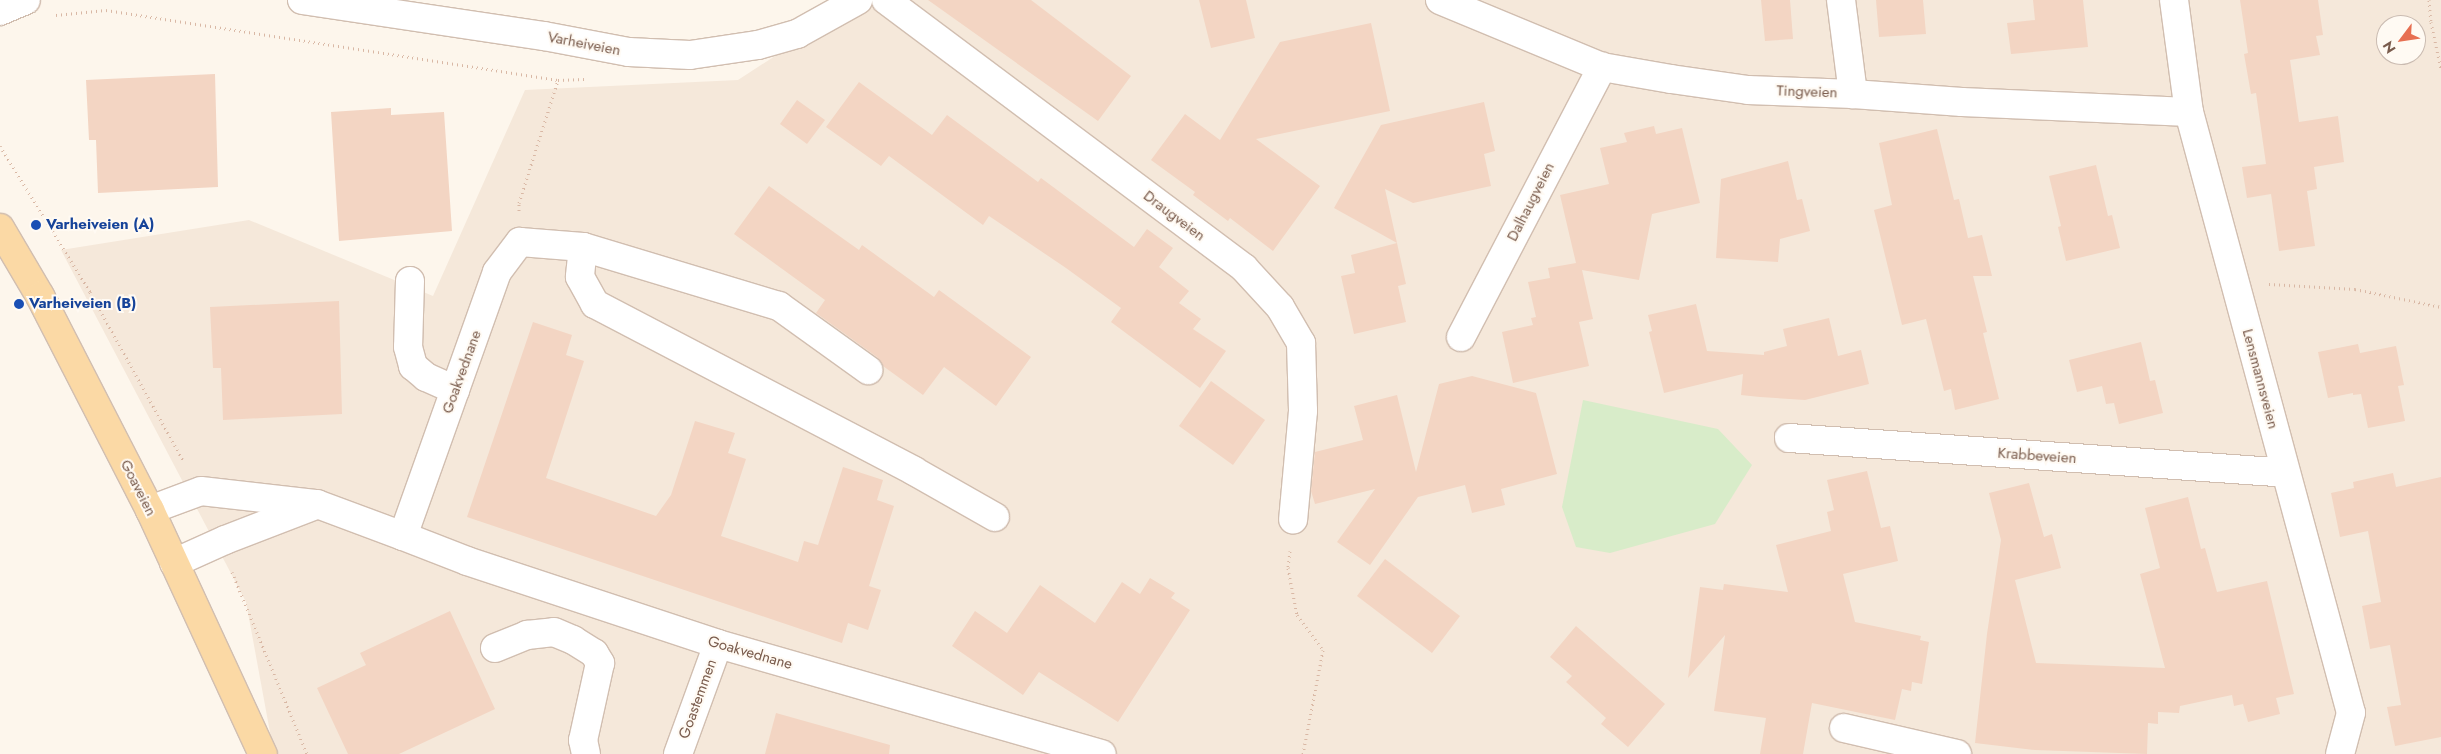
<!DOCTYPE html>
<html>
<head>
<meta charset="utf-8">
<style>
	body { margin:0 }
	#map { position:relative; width:2441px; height:754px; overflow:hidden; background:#fdf6ec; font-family:Jost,sans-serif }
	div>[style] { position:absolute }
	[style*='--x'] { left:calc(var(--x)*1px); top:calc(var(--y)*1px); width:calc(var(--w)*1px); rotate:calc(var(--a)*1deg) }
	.residential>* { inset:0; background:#f5e8da }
	.green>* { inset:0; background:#d8ecc9 }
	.building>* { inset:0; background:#f3d5c3 }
	.path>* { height:3px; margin-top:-1.5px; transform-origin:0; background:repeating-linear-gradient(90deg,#d9b8a5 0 1px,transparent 0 5px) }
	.roads { filter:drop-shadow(1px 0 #d1beb0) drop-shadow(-1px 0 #d1beb0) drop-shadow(0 1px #d1beb0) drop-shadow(0 -1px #d1beb0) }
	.minor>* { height:28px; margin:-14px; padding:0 14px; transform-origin:14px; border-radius:14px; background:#fff }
	.major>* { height:28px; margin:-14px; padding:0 14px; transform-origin:14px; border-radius:14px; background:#fbd9a5 }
	.dots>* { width:14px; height:14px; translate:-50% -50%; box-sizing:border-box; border:2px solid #fffaf3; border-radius:50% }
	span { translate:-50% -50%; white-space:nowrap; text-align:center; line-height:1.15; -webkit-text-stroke:4px #fffaf3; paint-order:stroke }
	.street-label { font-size:15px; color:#7a5c4d }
	.transit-label { font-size:15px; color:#164399; font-weight:700 }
	.left { translate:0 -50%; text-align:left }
	.north { position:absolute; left:2376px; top:15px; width:50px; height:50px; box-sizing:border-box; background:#fffaf3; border:1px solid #cabbb1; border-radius:50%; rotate:239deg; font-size:14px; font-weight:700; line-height:20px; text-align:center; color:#7a5c4d }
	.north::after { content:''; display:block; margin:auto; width:18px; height:22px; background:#e76f51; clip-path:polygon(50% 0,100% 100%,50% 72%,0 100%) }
</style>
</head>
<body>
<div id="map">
	<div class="residential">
		<div style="clip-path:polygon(evenodd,861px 0,2441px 0,2441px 754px,274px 754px,246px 602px,61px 250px,249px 220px,433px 296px,525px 90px,738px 80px,861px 0,2386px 25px,2416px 25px,2416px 55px,2386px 55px,2386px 25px)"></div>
	</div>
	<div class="green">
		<div style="clip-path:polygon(1583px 400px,1718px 429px,1752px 465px,1715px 524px,1610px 553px,1576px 547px,1562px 507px)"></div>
	</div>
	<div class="building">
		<div style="clip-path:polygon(928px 0,1031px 0,1131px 76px,1098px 121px)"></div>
		<div style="clip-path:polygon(1199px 0,1246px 0,1255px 38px,1211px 48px)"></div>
		<div style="clip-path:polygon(1761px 0,1790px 0,1793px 39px,1765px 41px)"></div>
		<div style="clip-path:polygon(1876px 0,1923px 0,1926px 34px,1879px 37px)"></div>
		<div style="clip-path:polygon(2033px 0,2083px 0,2088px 47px,2011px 54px,2007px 23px,2035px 20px)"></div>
		<div style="clip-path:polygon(2240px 0,2318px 0,2323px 35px,2316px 36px,2320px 55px,2290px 60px,2299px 122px,2338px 116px,2344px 162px,2314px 167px,2317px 189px,2307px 191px,2315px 246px,2279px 251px,2271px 194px,2247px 198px,2242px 167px,2266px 164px,2256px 93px,2251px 94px,2244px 54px,2248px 53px)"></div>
		<div style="clip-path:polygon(1371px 23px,1390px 111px,1256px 139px,1320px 186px,1273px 251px,1230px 218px,1228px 221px,1193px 195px,1195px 192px,1151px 160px,1185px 114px,1220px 140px,1280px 42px)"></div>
		<div style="clip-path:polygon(215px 74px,218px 187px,98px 193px,96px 140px,89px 140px,86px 80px)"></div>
		<div style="clip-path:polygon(859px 82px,932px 135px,947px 115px,1038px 182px,1041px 178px,1134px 247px,1147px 229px,1173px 248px,1159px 267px,1189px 291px,1179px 303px,1201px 319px,1193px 329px,1226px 351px,1200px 388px,1111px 322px,1121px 308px,1066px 268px,989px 216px,983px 225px,889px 156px,881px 166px,826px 127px)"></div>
		<div style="clip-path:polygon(797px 100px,825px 120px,807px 144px,780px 124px)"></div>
		<div style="clip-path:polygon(1484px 102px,1495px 151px,1484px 154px,1491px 186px,1413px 203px,1385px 189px,1397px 243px,1334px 208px,1381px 125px)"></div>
		<div style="clip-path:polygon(391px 108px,391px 115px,444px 112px,452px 231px,339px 241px,331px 112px)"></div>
		<div style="clip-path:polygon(1654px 126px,1656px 134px,1682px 128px,1700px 203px,1652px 214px,1639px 280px,1582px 270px,1593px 319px,1579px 322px,1589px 366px,1513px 383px,1502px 332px,1533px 325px,1531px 318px,1536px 317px,1528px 282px,1550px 278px,1548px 268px,1576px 263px,1560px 195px,1609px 184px,1600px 148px,1627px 142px,1624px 133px)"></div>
		<div style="clip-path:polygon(1937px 129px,1954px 200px,1959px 199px,1968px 238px,1982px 235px,1992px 276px,1973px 276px,1987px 332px,1983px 333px,1999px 399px,1955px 410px,1951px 389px,1944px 391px,1926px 319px,1902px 325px,1874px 210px,1892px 205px,1879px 143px)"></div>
		<div style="clip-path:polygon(1788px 161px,1797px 200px,1802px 199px,1810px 231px,1780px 239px,1778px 262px,1716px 258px,1721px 179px)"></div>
		<div style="clip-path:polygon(2096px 165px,2108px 216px,2112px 215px,2120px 248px,2066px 261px,2058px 227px,2061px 226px,2049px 176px)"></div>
		<div style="clip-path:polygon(769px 186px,859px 250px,862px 245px,934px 297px,939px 290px,1031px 357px,996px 406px,944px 367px,923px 395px,883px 366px,877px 357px,816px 313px,825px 300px,734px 234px)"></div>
		<div style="clip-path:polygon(1397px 243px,1406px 284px,1398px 286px,1406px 322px,1354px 334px,1341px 276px,1355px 273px,1351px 255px)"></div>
		<div style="clip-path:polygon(339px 301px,342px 414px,223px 420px,221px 368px,213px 368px,210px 307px)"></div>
		<div style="clip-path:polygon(1696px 304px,1707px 351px,1764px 355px,1764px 352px,1787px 346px,1783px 329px,1829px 318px,1838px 356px,1861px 350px,1869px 384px,1805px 400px,1760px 397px,1741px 395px,1743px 374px,1664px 393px,1649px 332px,1652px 331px,1648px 315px)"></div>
		<div style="clip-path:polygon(533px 322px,572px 335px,566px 355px,584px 361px,546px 478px,656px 516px,671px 495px,695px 421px,735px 433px,728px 453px,746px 459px,721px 536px,798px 562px,804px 541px,818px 545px,843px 467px,883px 480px,877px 500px,894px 506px,869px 586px,881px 590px,868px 630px,848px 623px,842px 643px,467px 517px)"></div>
		<div style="clip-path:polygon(2141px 342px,2150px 381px,2155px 380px,2163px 413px,2119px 424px,2114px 403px,2106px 404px,2102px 386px,2077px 392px,2069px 360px)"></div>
		<div style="clip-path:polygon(2358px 344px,2360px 353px,2396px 346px,2404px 385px,2398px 386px,2405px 421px,2368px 428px,2361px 394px,2353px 395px,2353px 393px,2328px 398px,2318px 352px)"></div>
		<div style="clip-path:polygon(1472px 376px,1536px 393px,1557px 474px,1501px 489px,1505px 505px,1472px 513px,1465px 485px,1418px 497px,1370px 565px,1337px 542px,1375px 489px,1315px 504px,1311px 491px,1315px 452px,1363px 440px,1354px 406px,1397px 395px,1416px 472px,1439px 384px)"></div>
		<div style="clip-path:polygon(1211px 381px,1265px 420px,1233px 465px,1179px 426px)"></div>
		<div style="clip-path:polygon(1867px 471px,1881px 528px,1890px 526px,1898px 561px,1843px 574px,1855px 622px,1921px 636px,1920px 640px,1929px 642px,1922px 684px,1912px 682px,1911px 691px,1902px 689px,1895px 720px,1812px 703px,1803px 754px,1760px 754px,1766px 718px,1714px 711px,1725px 635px,1688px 678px,1700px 587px,1723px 590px,1724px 584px,1788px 592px,1776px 545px,1831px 531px,1827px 512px,1834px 510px,1827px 480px)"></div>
		<div style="clip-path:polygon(2393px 473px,2396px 487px,2441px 477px,2441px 737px,2395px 746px,2387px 707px,2401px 705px,2390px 645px,2370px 649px,2362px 606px,2381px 602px,2368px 531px,2340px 537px,2331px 493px,2354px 488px,2353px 482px)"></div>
		<div style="clip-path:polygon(2029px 483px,2044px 537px,2052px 534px,2061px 568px,2015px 580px,2036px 663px,2165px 668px,2140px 574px,2160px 568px,2145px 508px,2188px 497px,2201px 549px,2205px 548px,2217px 592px,2267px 581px,2294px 694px,2276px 698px,2280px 714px,2248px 722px,2243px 704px,2234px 706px,2232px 695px,2180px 706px,2179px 713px,2158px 712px,2158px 724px,2148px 723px,2147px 754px,2035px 750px,1975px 743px,1987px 634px,2001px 540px,1989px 493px)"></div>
		<div style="clip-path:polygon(1385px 559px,1460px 616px,1432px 653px,1357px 596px)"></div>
		<div style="clip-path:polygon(1150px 578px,1175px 593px,1171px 598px,1190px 610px,1118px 722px,1039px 672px,1023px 695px,952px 646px,975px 611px,1007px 633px,1040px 585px,1095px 623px,1122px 582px,1140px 594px)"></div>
		<div style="clip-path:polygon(450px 611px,495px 709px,399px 754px,348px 754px,317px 688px,366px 665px,360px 653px)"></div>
		<div style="clip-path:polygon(1576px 626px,1665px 704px,1628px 747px,1601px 724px,1606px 718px,1566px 682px,1572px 676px,1550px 657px)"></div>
		<div style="clip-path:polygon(776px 713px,890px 745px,889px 754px,765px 754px)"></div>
	</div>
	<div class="path">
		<div style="--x:2429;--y:0;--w:22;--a:85"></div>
		<div style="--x:2431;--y:22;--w:48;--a:78"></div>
		<div style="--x:56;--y:15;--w:50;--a:-5.7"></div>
		<div style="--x:106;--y:10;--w:457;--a:8.8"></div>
		<div style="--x:558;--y:80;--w:26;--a:-2"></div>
		<div style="--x:0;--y:146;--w:172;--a:58.3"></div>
		<div style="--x:90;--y:292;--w:194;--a:61.1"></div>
		<div style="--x:519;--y:211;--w:8;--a:-90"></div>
		<div style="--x:519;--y:203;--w:129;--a:-72.4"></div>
		<div style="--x:2269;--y:284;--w:86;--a:3.3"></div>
		<div style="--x:2355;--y:289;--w:88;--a:11.8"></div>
		<div style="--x:1290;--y:551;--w:17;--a:97"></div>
		<div style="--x:1288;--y:568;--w:48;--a:79.2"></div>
		<div style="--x:1297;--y:615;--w:44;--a:53.4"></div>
		<div style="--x:1323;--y:650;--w:106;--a:100.9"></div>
		<div style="--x:232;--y:572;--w:197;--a:67.6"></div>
	</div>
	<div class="roads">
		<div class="minor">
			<div style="--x:302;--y:0;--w:245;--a:8.5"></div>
			<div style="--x:544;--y:36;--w:86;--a:10.7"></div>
			<div style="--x:629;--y:52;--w:61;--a:2.8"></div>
			<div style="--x:690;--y:55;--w:69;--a:-8.4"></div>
			<div style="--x:758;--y:45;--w:41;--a:-15.8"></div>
			<div style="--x:797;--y:34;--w:70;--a:-29.1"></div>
			<div style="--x:886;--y:0;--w:447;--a:36.8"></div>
			<div style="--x:1244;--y:268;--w:53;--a:47.3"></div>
			<div style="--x:1280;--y:307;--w:42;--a:59.7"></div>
			<div style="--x:1301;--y:343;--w:68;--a:88.3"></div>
			<div style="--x:1303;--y:411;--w:109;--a:95.2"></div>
			<div style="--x:1440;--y:0;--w:175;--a:22.5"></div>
			<div style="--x:1602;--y:67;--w:70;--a:9.9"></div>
			<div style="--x:1671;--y:79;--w:78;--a:8.1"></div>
			<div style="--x:1748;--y:90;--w:105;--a:2.2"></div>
			<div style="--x:1853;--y:94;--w:109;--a:4.2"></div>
			<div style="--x:1962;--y:102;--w:227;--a:2.5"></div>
			<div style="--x:1841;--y:0;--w:95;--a:82.7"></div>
			<div style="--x:2174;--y:0;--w:113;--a:82.4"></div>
			<div style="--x:2189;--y:112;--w:622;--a:74.91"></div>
			<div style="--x:2351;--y:713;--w:42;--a:105"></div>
			<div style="--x:0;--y:11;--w:28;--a:-23"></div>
			<div style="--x:583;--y:247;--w:30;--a:96"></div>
			<div style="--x:580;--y:277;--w:31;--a:61"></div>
			<div style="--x:595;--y:304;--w:360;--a:27.6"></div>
			<div style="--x:914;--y:471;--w:93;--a:29.6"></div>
			<div style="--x:410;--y:281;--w:66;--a:91.7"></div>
			<div style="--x:408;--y:347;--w:20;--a:75"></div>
			<div style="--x:413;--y:366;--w:17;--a:40"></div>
			<div style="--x:426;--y:377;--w:32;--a:24"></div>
			<div style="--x:1461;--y:337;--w:305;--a:-62.4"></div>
			<div style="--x:1789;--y:438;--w:497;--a:4"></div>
			<div style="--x:150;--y:510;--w:54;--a:-20.4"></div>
			<div style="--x:201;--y:491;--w:117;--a:6.4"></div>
			<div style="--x:317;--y:504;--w:92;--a:20.4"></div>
			<div style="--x:403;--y:536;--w:280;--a:-70.4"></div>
			<div style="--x:497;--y:272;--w:38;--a:-53"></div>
			<div style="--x:520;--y:242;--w:63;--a:4.5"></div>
			<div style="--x:583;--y:247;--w:205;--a:16.8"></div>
			<div style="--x:779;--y:306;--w:110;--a:35.7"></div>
			<div style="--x:403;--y:536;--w:69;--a:21.3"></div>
			<div style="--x:467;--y:561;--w:264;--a:18.3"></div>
			<div style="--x:718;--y:644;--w:399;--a:16"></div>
			<div style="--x:174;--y:563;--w:56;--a:-24.3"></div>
			<div style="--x:225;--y:540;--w:94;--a:-21.1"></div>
			<div style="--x:495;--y:648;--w:35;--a:-22"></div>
			<div style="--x:527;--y:635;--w:27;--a:-6"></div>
			<div style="--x:554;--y:632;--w:21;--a:23"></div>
			<div style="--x:573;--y:640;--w:25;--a:32"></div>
			<div style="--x:594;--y:653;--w:12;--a:59"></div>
			<div style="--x:600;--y:663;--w:79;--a:102.4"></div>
			<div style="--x:583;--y:740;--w:14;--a:78"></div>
			<div style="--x:1844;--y:728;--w:116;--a:13"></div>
			<div style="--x:678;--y:754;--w:117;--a:-70"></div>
		</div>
		<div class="major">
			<div style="--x:0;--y:228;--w:79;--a:59.5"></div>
			<div style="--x:40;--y:296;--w:241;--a:62.8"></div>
			<div style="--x:150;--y:510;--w:269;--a:65.2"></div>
		</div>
	</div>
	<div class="dots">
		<div style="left:36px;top:225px;background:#1a4fb4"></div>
		<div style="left:19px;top:304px;background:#1a4fb4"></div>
	</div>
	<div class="street-label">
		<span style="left:584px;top:44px;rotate:11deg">Varheiveien</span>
		<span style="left:1807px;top:92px;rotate:2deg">Tingveien</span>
		<span style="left:1531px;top:202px;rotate:-63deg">Dalhaugveien</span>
		<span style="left:1174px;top:216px;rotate:37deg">Draugveien</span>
		<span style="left:462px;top:372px;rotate:-70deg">Goakvednane</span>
		<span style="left:2260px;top:379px;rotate:75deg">Lensmannsveien</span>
		<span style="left:2037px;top:456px;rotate:4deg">Krabbeveien</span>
		<span style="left:138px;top:488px;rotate:63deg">Goaveien</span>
		<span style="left:750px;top:653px;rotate:16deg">Goakvednane</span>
		<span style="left:698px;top:699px;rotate:-70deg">Goastemmen</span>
	</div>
	<div class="transit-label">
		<span class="left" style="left:46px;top:225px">Varheiveien (A)</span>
		<span class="left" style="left:29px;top:304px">Varheiveien (B)</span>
	</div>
	<div class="north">N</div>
</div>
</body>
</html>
